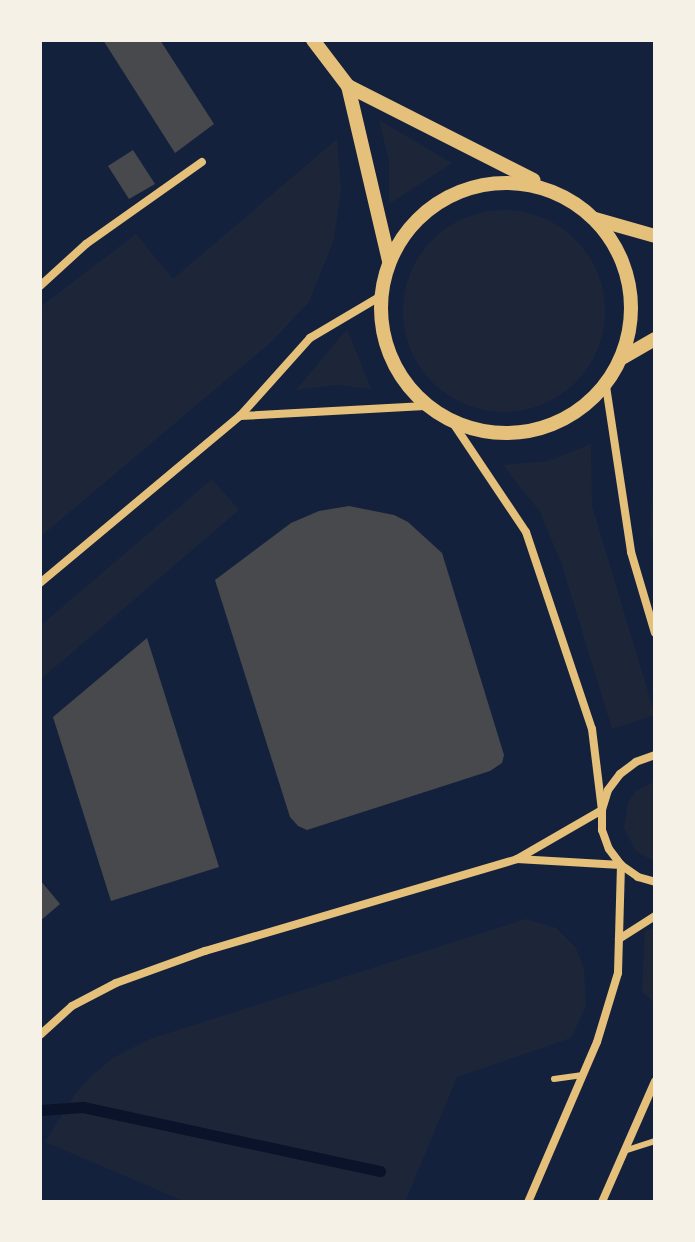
<!DOCTYPE html>
<html>
<head>
<meta charset="utf-8">
<style>
	body { margin:0 }
	#map { position:relative; width:695px; height:1242px; overflow:hidden; background:#14213d; font-family:"Nunito Sans",sans-serif }
	div>[style] { position:absolute }
	[style*='--x'] { left:calc(var(--x)*1px); top:calc(var(--y)*1px); width:calc(var(--w)*1px); rotate:calc(var(--a)*1deg) }
	.green>* { inset:0; background:#1d2539 }
	.round { border-radius:50% }
	.stream>* { height:11px; margin:-5.5px; padding:0 5.5px; transform-origin:5.5px; border-radius:5.5px; background:#0b132b }
	.building>* { inset:0; background:#48494c }
	.service>* { height:6px; margin:-3px; padding:0 3px; transform-origin:3px; border-radius:3px; background:#e5c07b }
	.minor>* { height:8px; margin:-4px; padding:0 4px; transform-origin:4px; border-radius:4px; background:#e5c07b }
	.tertiary>* { height:14px; margin:-7px; padding:0 7px; transform-origin:7px; border-radius:7px; background:#e5c07b }
	.tertiary>.ring { margin:-7px; padding:0; box-sizing:content-box; background:none; border:14px solid #e5c07b; border-radius:50% }
	span { translate:-50% -50%; white-space:nowrap; text-align:center; line-height:1.15; -webkit-text-stroke:8px #f6f1e7; paint-order:stroke }
	.frame { position:absolute; inset:0; border:42px solid #f6f1e7; pointer-events:none }
</style>
</head>
<body>
<div id="map">
	<div class="green">
		<div style="clip-path:polygon(379px 120px,452px 163px,389px 204px,389px 162px)"></div>
		<div style="clip-path:polygon(337px 139px,341px 190px,334px 239px,309px 302px,270px 343px,40px 537px,40px 307px,136px 234px,173px 279px)"></div>
		<div class="round" style="left:403px;top:210px;width:202px;height:202px"></div>
		<div style="clip-path:polygon(347px 329px,371px 389px,336px 385px,296px 390px)"></div>
		<div style="clip-path:polygon(655px 439px,655px 547px,650px 533px)"></div>
		<div style="clip-path:polygon(591px 444px,592px 506px,655px 715px,612px 729px,562px 565px,540px 512px,503px 465px,548px 461px)"></div>
		<div style="clip-path:polygon(212px 479px,239px 510px,40px 680px,40px 626px)"></div>
		<div style="clip-path:polygon(655px 781px,655px 862px,636px 851px,624px 828px,628px 802px,636px 791px)"></div>
		<div style="clip-path:polygon(526px 919px,556px 928px,576px 948px,584px 969px,586px 1006px,571px 1038px,457px 1077px,405px 1202px,186px 1202px,45px 1142px,75px 1094px,90px 1077px,113px 1058px,150px 1039px)"></div>
		<div style="clip-path:polygon(655px 927px,655px 1003px,642px 992px,645px 931px)"></div>
	</div>
	<div class="stream">
		<div style="--x:40;--y:1110;--w:43;--a:-4"></div>
		<div style="--x:83;--y:1107;--w:304;--a:12.2"></div>
	</div>
	<div class="building">
		<div style="clip-path:polygon(103px 40px,160px 40px,214px 124px,175px 153px)"></div>
		<div style="clip-path:polygon(133px 150px,155px 184px,129px 199px,108px 166px)"></div>
		<div style="clip-path:polygon(349px 506px,394px 515px,408px 522px,442px 553px,504px 755px,502px 763px,490px 771px,307px 830px,298px 826px,290px 817px,215px 580px,291px 523px,319px 511px)"></div>
		<div style="clip-path:polygon(147px 638px,219px 867px,111px 901px,53px 717px)"></div>
		<div style="clip-path:polygon(40px 880px,60px 904px,40px 921px)"></div>
	</div>
	<div class="service">
		<div style="--x:554;--y:1079;--w:29;--a:-8"></div>
		<div style="--x:624;--y:1151;--w:33;--a:-18"></div>
	</div>
	<div class="minor">
		<div style="--x:40;--y:286;--w:62;--a:-42.4"></div>
		<div style="--x:86;--y:244;--w:142;--a:-35.3"></div>
		<div style="--x:606;--y:386;--w:168;--a:81.4"></div>
		<div style="--x:631;--y:552;--w:84;--a:73.5"></div>
		<div style="--x:240;--y:416;--w:185;--a:-3.1"></div>
		<div style="--x:453;--y:423;--w:131;--a:56.2"></div>
		<div style="--x:526;--y:532;--w:208;--a:71.5"></div>
		<div style="--x:592;--y:729;--w:82;--a:83"></div>
		<div style="--x:602;--y:810;--w:98;--a:150"></div>
		<div style="--x:517;--y:859;--w:104;--a:3.3"></div>
		<div style="--x:621;--y:865;--w:108;--a:91.6"></div>
		<div style="--x:618;--y:973;--w:72;--a:106.9"></div>
		<div style="--x:597;--y:1042;--w:174;--a:113.3"></div>
		<div style="--x:40;--y:583;--w:261;--a:-39.9"></div>
		<div style="--x:240;--y:416;--w:105;--a:-48.1"></div>
		<div style="--x:310;--y:338;--w:82;--a:-30.6"></div>
		<div style="--x:655;--y:755;--w:20;--a:160"></div>
		<div style="--x:636;--y:762;--w:20;--a:143"></div>
		<div style="--x:620;--y:774;--w:20;--a:127"></div>
		<div style="--x:608;--y:790;--w:21;--a:107"></div>
		<div style="--x:602;--y:810;--w:20;--a:90"></div>
		<div style="--x:602;--y:830;--w:20;--a:70"></div>
		<div style="--x:609;--y:849;--w:20;--a:53"></div>
		<div style="--x:621;--y:865;--w:21;--a:35"></div>
		<div style="--x:638;--y:877;--w:18;--a:16"></div>
		<div style="--x:619;--y:939;--w:43;--a:-32.6"></div>
		<div style="--x:40;--y:1035;--w:43;--a:-42.2"></div>
		<div style="--x:72;--y:1006;--w:50;--a:-27.6"></div>
		<div style="--x:116;--y:983;--w:95;--a:-19.8"></div>
		<div style="--x:205;--y:951;--w:325;--a:-16.4"></div>
		<div style="--x:602;--y:1202;--w:132;--a:-66.3"></div>
	</div>
	<div class="tertiary">
		<div style="--x:313;--y:40;--w:58;--a:52.7"></div>
		<div style="--x:348;--y:86;--w:180;--a:76.8"></div>
		<div style="--x:348;--y:86;--w:208;--a:26.9"></div>
		<div class="ring" style="left:381px;top:183px;width:236px;height:236px"></div>
		<div style="--x:595;--y:219;--w:62;--a:15.8"></div>
		<div style="--x:622;--y:358;--w:38;--a:-30"></div>
	</div>
	<div class="frame"></div>
</div>
</body>
</html>
